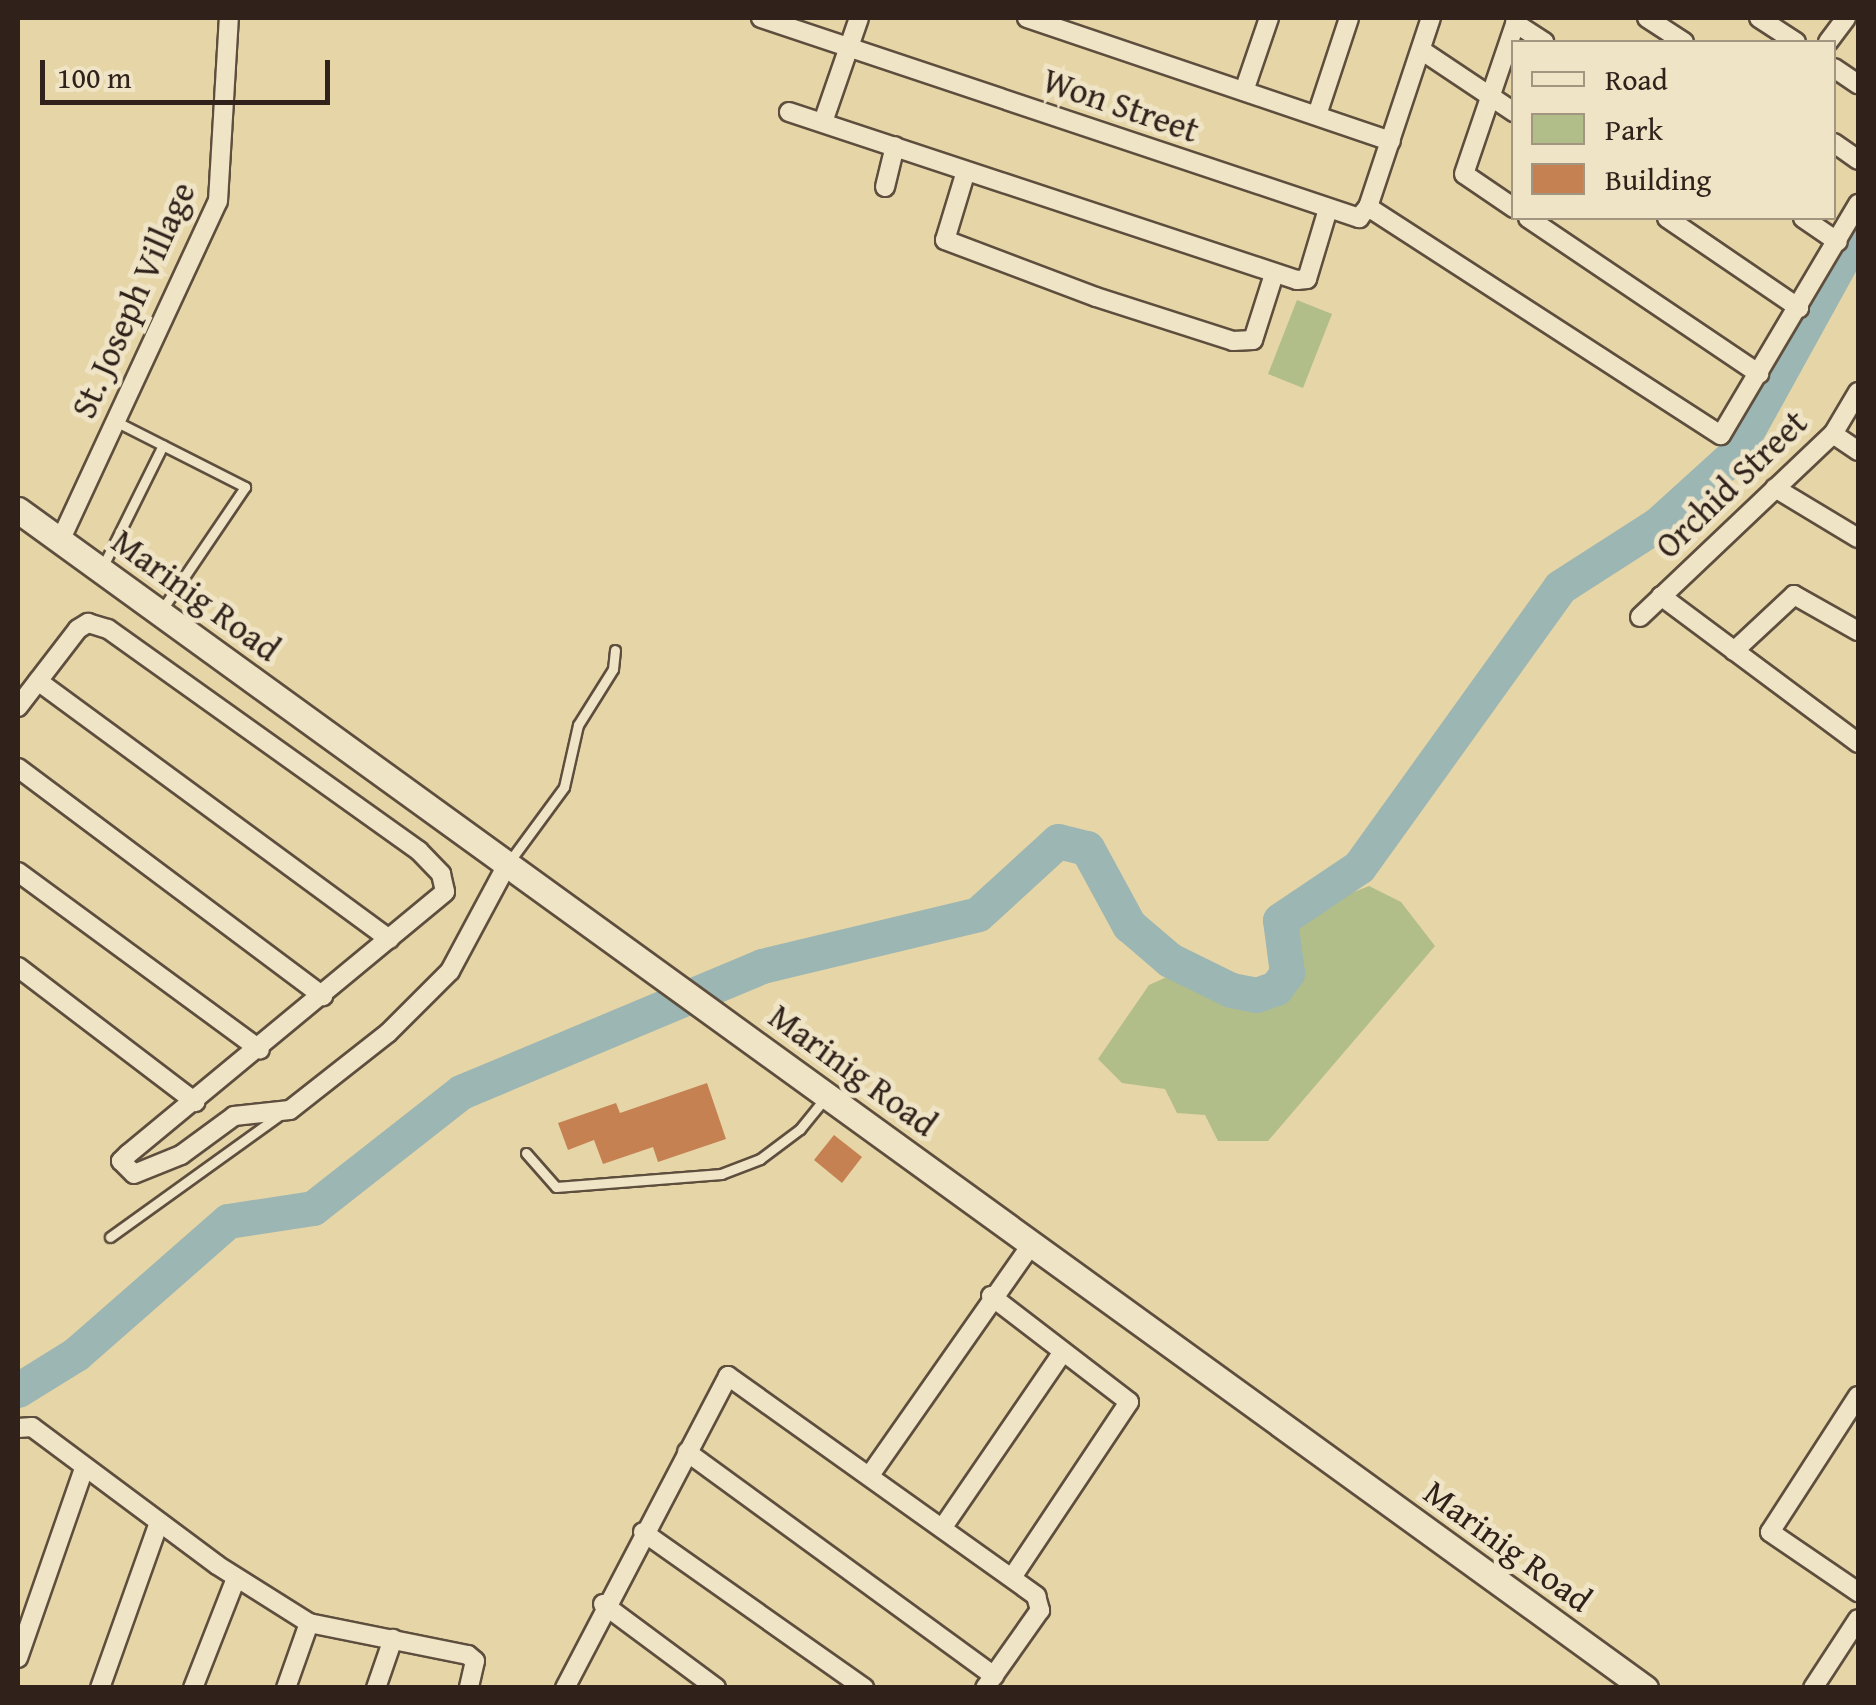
<!DOCTYPE html>
<html>
<head>
<meta charset="utf-8">
<style>
	body { margin:0 }
	#map { position:relative; width:1876px; height:1705px; overflow:hidden; background:#e6d5a6; font-family:"Gentium Book Plus",serif }
	div>[style] { position:absolute }
	[style*='--x'] { left:calc(var(--x)*1px); top:calc(var(--y)*1px); width:calc(var(--w)*1px); rotate:calc(var(--a)*1deg) }
	.green>* { inset:0; background:#b1be8a }
	.river>* { height:35px; margin:-17.5px; padding:0 17.5px; transform-origin:17.5px; border-radius:17.5px; background:#9cb6b3 }
	.building>* { inset:0; background:#c58152 }
	.roads { filter:drop-shadow(2px 0 #5e4e3e) drop-shadow(-2px 0 #5e4e3e) drop-shadow(0 2px #5e4e3e) drop-shadow(0 -2px #5e4e3e) }
	.lane>* { height:9px; margin:-4.5px; padding:0 4.5px; transform-origin:4.5px; border-radius:4.5px; background:#efe4c5 }
	.street>* { height:18px; margin:-9px; padding:0 9px; transform-origin:9px; border-radius:9px; background:#efe4c5 }
	.secondary>* { height:25px; margin:-12.5px; padding:0 12.5px; transform-origin:12.5px; border-radius:12.5px; background:#efe4c5 }
	span { translate:-50% -50%; white-space:nowrap; text-align:center; line-height:1.15; -webkit-text-stroke:10px #efe4c5; paint-order:stroke }
	.street-label { font-size:35px; color:#30211b }
	.frame { position:absolute; inset:0; border:20px solid #30211b; pointer-events:none }
	.legend { position:absolute; left:1511px; top:40px; width:325px; height:180px; box-sizing:border-box; background:#efe4c5; border:2px solid #a39681; margin:0; padding:12px 18px; list-style:none; font-size:30px; color:#30211b }
	.legend li { display:flex; align-items:center; gap:20px; height:50px }
	.legend b { width:50px; border:2px solid #a39681 }
	.scale { position:absolute; left:40px; top:60px; width:290px; height:45px; box-sizing:border-box; border:5px solid #30211b; border-top:0; padding-left:12px; font-size:30px; line-height:35px; white-space:nowrap; color:#30211b; -webkit-text-stroke:8px #efe4c5; paint-order:stroke }
</style>
</head>
<body>
<div id="map">
	<div class="green">
		<div style="clip-path:polygon(1297px 300px,1332px 314px,1303px 388px,1268px 374px)"></div>
		<div style="clip-path:polygon(1369px 886px,1401px 902px,1435px 946px,1268px 1141px,1218px 1141px,1205px 1115px,1177px 1113px,1165px 1089px,1122px 1083px,1098px 1059px,1149px 985px,1169px 976px,1228px 1006px,1283px 998px,1303px 975px,1296px 915px)"></div>
	</div>
	<div class="river">
		<div style="--x:18;--y:1390;--w:68;--a:-31.8"></div>
		<div style="--x:76;--y:1354;--w:202;--a:-41.2"></div>
		<div style="--x:228;--y:1221;--w:86;--a:-8.7"></div>
		<div style="--x:313;--y:1208;--w:188;--a:-38.1"></div>
		<div style="--x:461;--y:1092;--w:326;--a:-22.7"></div>
		<div style="--x:762;--y:966;--w:222;--a:-13.5"></div>
		<div style="--x:978;--y:914;--w:108;--a:-42.4"></div>
		<div style="--x:1058;--y:841;--w:30;--a:14"></div>
		<div style="--x:1087;--y:848;--w:88;--a:61.4"></div>
		<div style="--x:1129;--y:925;--w:54;--a:40.5"></div>
		<div style="--x:1170;--y:960;--w:68;--a:26.2"></div>
		<div style="--x:1231;--y:990;--w:25;--a:11"></div>
		<div style="--x:1256;--y:995;--w:21;--a:-19"></div>
		<div style="--x:1276;--y:988;--w:19;--a:-54"></div>
		<div style="--x:1287;--y:973;--w:53;--a:-97.5"></div>
		<div style="--x:1280;--y:920;--w:95;--a:-33.9"></div>
		<div style="--x:1359;--y:867;--w:345;--a:-54.3"></div>
		<div style="--x:1560;--y:587;--w:117;--a:-32.7"></div>
		<div style="--x:1658;--y:524;--w:103;--a:-42.2"></div>
		<div style="--x:1734;--y:455;--w:257;--a:-61.1"></div>
	</div>
	<div class="building">
		<div style="clip-path:polygon(707px 1083px,726px 1139px,658px 1162px,653px 1147px,603px 1164px,594px 1140px,568px 1150px,558px 1123px,616px 1103px,620px 1113px)"></div>
		<div style="clip-path:polygon(834px 1135px,862px 1157px,842px 1183px,814px 1160px)"></div>
	</div>
	<div class="roads">
		<div class="lane">
			<div style="--x:115;--y:421;--w:146;--a:26.9"></div>
			<div style="--x:245;--y:487;--w:146;--a:124.1"></div>
			<div style="--x:102;--y:568;--w:137;--a:-63.6"></div>
			<div style="--x:509;--y:862;--w:93;--a:-53.7"></div>
			<div style="--x:564;--y:787;--w:64;--a:-77.3"></div>
			<div style="--x:578;--y:725;--w:66;--a:-58"></div>
			<div style="--x:613;--y:669;--w:19;--a:-84"></div>
			<div style="--x:526;--y:1153;--w:45;--a:48.6"></div>
			<div style="--x:556;--y:1187;--w:166;--a:-4.5"></div>
			<div style="--x:721;--y:1174;--w:42;--a:-21"></div>
			<div style="--x:760;--y:1159;--w:50;--a:-36.9"></div>
			<div style="--x:800;--y:1129;--w:41;--a:-50.9"></div>
			<div style="--x:110;--y:1237;--w:209;--a:-35.7"></div>
		</div>
		<div class="street">
			<div style="--x:761;--y:18;--w:631;--a:18.49"></div>
			<div style="--x:1359;--y:218;--w:14;--a:-51"></div>
			<div style="--x:1368;--y:207;--w:199;--a:-71.6"></div>
			<div style="--x:1027;--y:18;--w:384;--a:18.7"></div>
			<div style="--x:1647;--y:18;--w:44;--a:33"></div>
			<div style="--x:1759;--y:18;--w:44;--a:33"></div>
			<div style="--x:1515;--y:23;--w:35;--a:33"></div>
			<div style="--x:1828;--y:42;--w:30;--a:-53"></div>
			<div style="--x:1421;--y:50;--w:112;--a:33.7"></div>
			<div style="--x:1834;--y:68;--w:29;--a:34"></div>
			<div style="--x:1244;--y:91;--w:77;--a:-71.1"></div>
			<div style="--x:789;--y:112;--w:535;--a:18.3"></div>
			<div style="--x:1297;--y:280;--w:10;--a:-6"></div>
			<div style="--x:1307;--y:279;--w:73;--a:-73.3"></div>
			<div style="--x:1317;--y:115;--w:102;--a:-71.7"></div>
			<div style="--x:823;--y:122;--w:110;--a:-70.9"></div>
			<div style="--x:1834;--y:143;--w:29;--a:35"></div>
			<div style="--x:966;--y:171;--w:72;--a:106.9"></div>
			<div style="--x:945;--y:240;--w:161;--a:20.7"></div>
			<div style="--x:1096;--y:297;--w:144;--a:17.8"></div>
			<div style="--x:1233;--y:341;--w:20;--a:-3"></div>
			<div style="--x:1253;--y:340;--w:69;--a:-72.3"></div>
			<div style="--x:885;--y:187;--w:42;--a:-76.3"></div>
			<div style="--x:1368;--y:207;--w:420;--a:32.9"></div>
			<div style="--x:1721;--y:435;--w:269;--a:-59.3"></div>
			<div style="--x:1514;--y:208;--w:60;--a:-145.8"></div>
			<div style="--x:1464;--y:174;--w:165;--a:-71.2"></div>
			<div style="--x:1528;--y:218;--w:279;--a:34"></div>
			<div style="--x:1667;--y:218;--w:160;--a:34.3"></div>
			<div style="--x:1803;--y:218;--w:42;--a:34.4"></div>
			<div style="--x:1833;--y:434;--w:30;--a:34"></div>
			<div style="--x:1775;--y:488;--w:97;--a:31.1"></div>
			<div style="--x:60;--y:541;--w:375;--a:-65.1"></div>
			<div style="--x:218;--y:201;--w:183;--a:-86.6"></div>
			<div style="--x:1661;--y:596;--w:246;--a:36.7"></div>
			<div style="--x:1640;--y:617;--w:266;--a:-43.5"></div>
			<div style="--x:1833;--y:434;--w:49;--a:-59.2"></div>
			<div style="--x:1734;--y:651;--w:82;--a:-43"></div>
			<div style="--x:1794;--y:595;--w:73;--a:29.4"></div>
			<div style="--x:38;--y:681;--w:436;--a:36.3"></div>
			<div style="--x:18;--y:707;--w:98;--a:-52.4"></div>
			<div style="--x:78;--y:629;--w:12;--a:-31"></div>
			<div style="--x:88;--y:623;--w:21;--a:17"></div>
			<div style="--x:108;--y:629;--w:382;--a:35.5"></div>
			<div style="--x:419;--y:851;--w:32;--a:46"></div>
			<div style="--x:441;--y:874;--w:18;--a:77"></div>
			<div style="--x:445;--y:892;--w:411;--a:140.4"></div>
			<div style="--x:128;--y:1154;--w:10;--a:135"></div>
			<div style="--x:121;--y:1161;--w:18;--a:45"></div>
			<div style="--x:134;--y:1174;--w:51;--a:-22"></div>
			<div style="--x:181;--y:1155;--w:66;--a:-36.3"></div>
			<div style="--x:234;--y:1116;--w:56;--a:-6.1"></div>
			<div style="--x:290;--y:1110;--w:125;--a:-38.2"></div>
			<div style="--x:388;--y:1033;--w:88;--a:-45"></div>
			<div style="--x:450;--y:971;--w:123;--a:-61.8"></div>
			<div style="--x:18;--y:768;--w:381;--a:36.8"></div>
			<div style="--x:18;--y:872;--w:300;--a:36.3"></div>
			<div style="--x:18;--y:967;--w:223;--a:37.3"></div>
			<div style="--x:991;--y:1296;--w:174;--a:37.5"></div>
			<div style="--x:1129;--y:1402;--w:209;--a:123.7"></div>
			<div style="--x:1858;--y:1396;--w:162;--a:122.9"></div>
			<div style="--x:1770;--y:1532;--w:107;--a:34.3"></div>
			<div style="--x:18;--y:1428;--w:14;--a:-4"></div>
			<div style="--x:32;--y:1427;--w:231;--a:36.7"></div>
			<div style="--x:217;--y:1565;--w:109;--a:32.2"></div>
			<div style="--x:309;--y:1623;--w:162;--a:11.4"></div>
			<div style="--x:468;--y:1655;--w:9;--a:41"></div>
			<div style="--x:475;--y:1661;--w:28;--a:103"></div>
			<div style="--x:687;--y:1452;--w:380;--a:36.1"></div>
			<div style="--x:870;--y:1475;--w:281;--a:-55"></div>
			<div style="--x:943;--y:1527;--w:212;--a:-55.6"></div>
			<div style="--x:643;--y:1532;--w:271;--a:35.2"></div>
			<div style="--x:603;--y:1604;--w:141;--a:36.6"></div>
			<div style="--x:18;--y:1658;--w:201;--a:-70.8"></div>
			<div style="--x:100;--y:1688;--w:176;--a:-70.4"></div>
			<div style="--x:193;--y:1688;--w:118;--a:-68.6"></div>
			<div style="--x:286;--y:1688;--w:69;--a:-70.5"></div>
			<div style="--x:376;--y:1688;--w:52;--a:-70.9"></div>
			<div style="--x:565;--y:1688;--w:352;--a:-62.4"></div>
			<div style="--x:728;--y:1376;--w:379;--a:35.5"></div>
			<div style="--x:1036;--y:1596;--w:15;--a:74"></div>
			<div style="--x:1040;--y:1610;--w:95;--a:125.2"></div>
			<div style="--x:1813;--y:1688;--w:82;--a:-56.9"></div>
		</div>
		<div class="secondary">
			<div style="--x:18;--y:510;--w:2009;--a:35.91"></div>
		</div>
	</div>
	<div class="street-label">
		<span style="left:1121px;top:105px;rotate:19deg">Won Street</span>
		<span style="left:133px;top:300px;rotate:-66deg">St. Joseph Village</span>
		<span style="left:1731px;top:484px;rotate:-44deg">Orchid Street</span>
		<span style="left:196px;top:595px;rotate:36deg">Marinig Road</span>
		<span style="left:853px;top:1070px;rotate:36deg">Marinig Road</span>
		<span style="left:1508px;top:1546px;rotate:36deg">Marinig Road</span>
	</div>
	<div class="frame"></div>
	<ul class="legend">
	<li><b style="height:12px;background:#efe4c5"></b>Road</li>
	<li><b style="height:28px;background:#b1be8a"></b>Park</li>
	<li><b style="height:28px;background:#c58152"></b>Building</li>
	</ul>
	<div class="scale">100 m</div>
</div>
</body>
</html>
